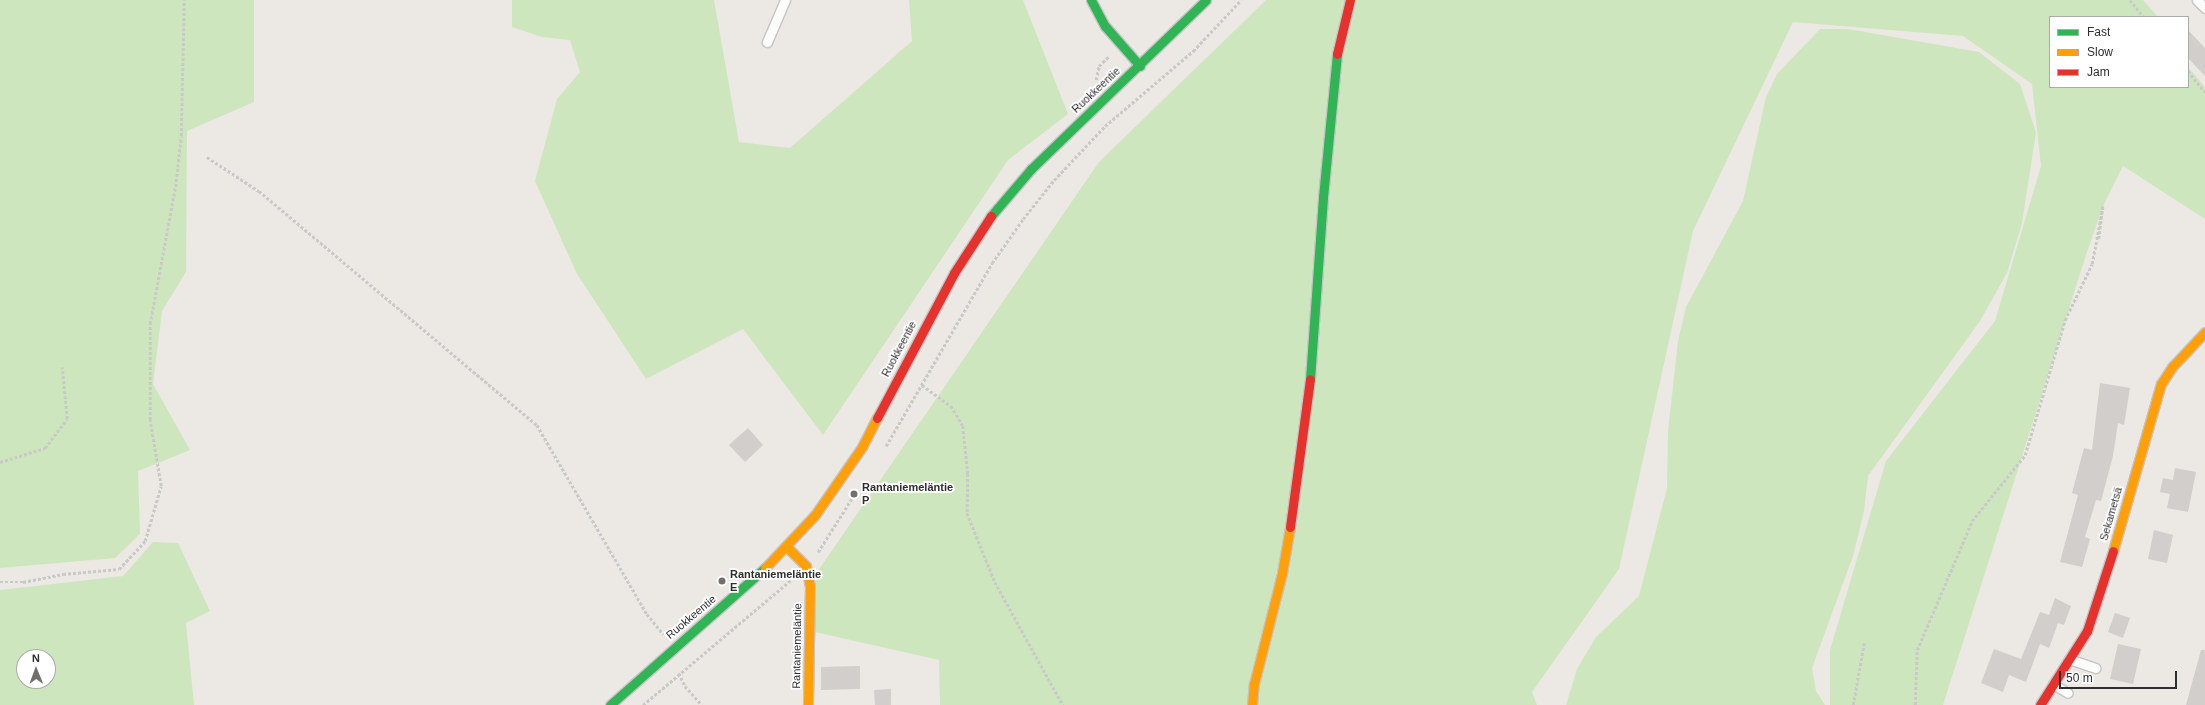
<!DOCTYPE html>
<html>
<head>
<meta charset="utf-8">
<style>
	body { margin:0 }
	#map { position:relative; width:2205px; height:705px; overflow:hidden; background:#ece8e4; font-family:Arial,sans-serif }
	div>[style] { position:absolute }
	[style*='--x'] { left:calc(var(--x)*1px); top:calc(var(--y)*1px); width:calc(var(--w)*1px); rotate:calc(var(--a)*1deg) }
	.green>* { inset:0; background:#cee6be }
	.building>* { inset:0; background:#d1cecb }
	.path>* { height:2.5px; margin-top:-1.25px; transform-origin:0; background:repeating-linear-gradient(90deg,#c9c9c8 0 3px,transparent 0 5px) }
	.roads { filter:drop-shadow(1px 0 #c5c4c5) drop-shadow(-1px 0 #c5c4c5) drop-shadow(0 1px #c5c4c5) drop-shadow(0 -1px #c5c4c5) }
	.lane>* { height:9px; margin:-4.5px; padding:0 4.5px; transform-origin:4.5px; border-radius:4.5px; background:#fcfcfb }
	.fast>* { height:9px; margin:-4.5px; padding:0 4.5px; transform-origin:4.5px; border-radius:4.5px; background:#30b455 }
	.slow>* { height:9px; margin:-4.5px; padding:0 4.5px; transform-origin:4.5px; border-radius:4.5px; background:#ff9f0a }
	.jam>* { height:9px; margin:-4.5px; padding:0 4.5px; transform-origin:4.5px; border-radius:4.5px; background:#e5322d }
	.dots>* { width:11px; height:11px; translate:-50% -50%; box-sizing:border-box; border:2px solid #fff; border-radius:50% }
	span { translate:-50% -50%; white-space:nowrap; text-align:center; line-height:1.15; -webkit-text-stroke:3.5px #fff; paint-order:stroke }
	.street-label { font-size:11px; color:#2e2e2e }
	.poi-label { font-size:11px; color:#2e2e2e; font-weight:700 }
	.left { translate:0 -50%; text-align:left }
	.legend { position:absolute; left:2049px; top:16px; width:140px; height:72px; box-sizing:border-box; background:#fff; border:1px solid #ababab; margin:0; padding:5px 7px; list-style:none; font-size:12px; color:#2e2e2e }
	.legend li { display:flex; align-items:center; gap:8px; height:20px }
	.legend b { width:20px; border:1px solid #ababab }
	.north { position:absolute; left:16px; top:649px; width:40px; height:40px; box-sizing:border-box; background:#fff; border:1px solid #ababab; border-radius:50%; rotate:359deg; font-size:11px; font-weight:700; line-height:16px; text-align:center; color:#2e2e2e }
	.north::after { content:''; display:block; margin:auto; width:14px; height:18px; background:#706f6e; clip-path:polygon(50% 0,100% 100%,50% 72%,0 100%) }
	.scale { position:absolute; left:2059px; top:671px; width:118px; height:18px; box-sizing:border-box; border:2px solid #2e2e2e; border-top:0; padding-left:5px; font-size:12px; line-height:14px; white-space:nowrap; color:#2e2e2e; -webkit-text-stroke:3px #fff; paint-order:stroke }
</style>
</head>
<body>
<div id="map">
	<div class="green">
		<div style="clip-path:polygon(0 0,254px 0,254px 102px,187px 131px,186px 272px,162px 311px,153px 384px,190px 450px,138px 471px,140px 534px,115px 558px,0 568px)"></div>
		<div style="clip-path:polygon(512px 0,714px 0,739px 142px,790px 148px,912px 41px,909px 0,1023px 0,1068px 114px,1008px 160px,823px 435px,743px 329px,646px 379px,577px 274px,535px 181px,557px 99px,580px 72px,570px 40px,542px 37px,512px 27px)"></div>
		<div style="clip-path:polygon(1266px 0,2143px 0,2158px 17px,2050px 17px,2050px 87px,2188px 87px,2188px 67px,2205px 87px,2205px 219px,2123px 166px,2103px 206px,2086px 255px,1943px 705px,1830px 705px,1830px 650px,1886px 461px,1995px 321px,2041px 166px,2032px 84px,1963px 36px,1793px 22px,1693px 231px,1619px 569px,1532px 692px,1537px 705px,940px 705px,939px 660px,815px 632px,813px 578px,1099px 162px)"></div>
		<div style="clip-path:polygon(1820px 29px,1848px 29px,1979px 52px,2020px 84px,2036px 132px,2022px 223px,2007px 273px,1980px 321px,1868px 476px,1864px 511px,1853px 556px,1812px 668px,1816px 691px,1825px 705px,1566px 705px,1577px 669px,1596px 637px,1639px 596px,1667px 488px,1668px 431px,1678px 341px,1686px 307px,1743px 201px,1766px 97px,1777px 74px)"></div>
		<div style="clip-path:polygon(evenodd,153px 542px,178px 543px,210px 611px,186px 623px,194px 705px,0 705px,0 590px,123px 576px,153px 542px,24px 657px,48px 657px,48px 681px,24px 681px,24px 657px)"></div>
	</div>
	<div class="building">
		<div style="clip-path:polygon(2188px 30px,2205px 48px,2205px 76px,2188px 58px)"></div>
		<div style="clip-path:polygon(2100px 383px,2130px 388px,2124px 425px,2118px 423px,2113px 456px,2101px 501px,2096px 500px,2085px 537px,2090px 539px,2082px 567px,2060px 562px,2078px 495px,2072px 493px,2084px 448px,2092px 450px)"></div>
		<div style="clip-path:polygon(748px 428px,763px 445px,745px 462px,729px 445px)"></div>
		<div style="clip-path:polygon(2175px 468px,2196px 472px,2188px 512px,2167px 508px,2170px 494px,2160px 492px,2163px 478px,2173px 480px)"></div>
		<div style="clip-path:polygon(2154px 530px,2173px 535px,2167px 563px,2148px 559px)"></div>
		<div style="clip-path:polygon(2055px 598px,2071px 606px,2064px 625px,2058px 623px,2049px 648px,2040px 644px,2026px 682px,2009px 675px,2003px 692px,1981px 683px,1994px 649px,2021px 659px,2040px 612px,2049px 615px)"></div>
		<div style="clip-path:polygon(2115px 613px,2130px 618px,2123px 638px,2108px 632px)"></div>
		<div style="clip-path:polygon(2118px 644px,2141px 649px,2133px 684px,2110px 679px)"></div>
		<div style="clip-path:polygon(2201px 650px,2205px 650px,2205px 705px,2186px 705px)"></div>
		<div style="clip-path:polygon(860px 666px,860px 689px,821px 690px,821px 667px)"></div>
		<div style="clip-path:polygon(891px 689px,891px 705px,875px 705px,874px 690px)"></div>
	</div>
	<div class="path">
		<div style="--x:2130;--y:0;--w:22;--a:51"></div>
		<div style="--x:2188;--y:71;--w:27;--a:51"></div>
		<div style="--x:1096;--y:80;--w:14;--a:-78"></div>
		<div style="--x:1099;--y:66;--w:13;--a:-45"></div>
		<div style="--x:207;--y:157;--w:62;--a:33.2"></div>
		<div style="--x:259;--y:191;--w:363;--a:40.1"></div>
		<div style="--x:537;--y:425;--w:219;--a:59.8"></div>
		<div style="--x:647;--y:614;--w:26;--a:51"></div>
		<div style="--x:922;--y:385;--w:36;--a:36"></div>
		<div style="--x:951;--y:406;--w:23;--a:59"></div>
		<div style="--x:963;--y:426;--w:48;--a:84.1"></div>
		<div style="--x:968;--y:474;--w:39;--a:91"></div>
		<div style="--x:967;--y:513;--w:74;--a:67.9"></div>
		<div style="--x:995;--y:582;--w:141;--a:61.1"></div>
		<div style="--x:886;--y:446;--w:211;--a:-59.9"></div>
		<div style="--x:992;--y:263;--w:54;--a:-54.8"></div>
		<div style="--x:1023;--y:219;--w:50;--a:-51.5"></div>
		<div style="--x:1054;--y:180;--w:74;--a:-46.6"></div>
		<div style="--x:1105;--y:126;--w:116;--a:-40.4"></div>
		<div style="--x:1193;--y:51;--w:70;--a:-46.7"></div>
		<div style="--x:0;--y:462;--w:47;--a:-17.3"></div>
		<div style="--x:45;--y:448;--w:36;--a:-53"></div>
		<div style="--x:67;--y:419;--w:52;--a:-95.5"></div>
		<div style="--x:818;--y:552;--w:71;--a:-57.7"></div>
		<div style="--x:0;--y:582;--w:23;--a:0"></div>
		<div style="--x:23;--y:582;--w:41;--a:-11.3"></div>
		<div style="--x:63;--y:574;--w:56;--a:-5.1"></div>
		<div style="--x:119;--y:569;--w:38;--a:-47"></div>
		<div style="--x:145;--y:541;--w:57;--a:-73.8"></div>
		<div style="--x:161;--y:486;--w:67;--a:-99.5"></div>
		<div style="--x:150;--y:420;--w:96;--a:-90"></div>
		<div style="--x:150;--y:324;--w:144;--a:-79.6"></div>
		<div style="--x:176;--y:182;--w:46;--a:-83.8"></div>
		<div style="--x:181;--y:136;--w:136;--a:-88.7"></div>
		<div style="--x:679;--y:673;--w:14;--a:65"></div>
		<div style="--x:685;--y:686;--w:25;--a:48"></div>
		<div style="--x:643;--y:705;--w:194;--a:-40.2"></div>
		<div style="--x:1853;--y:705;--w:63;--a:-79.9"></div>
		<div style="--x:1915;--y:705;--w:55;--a:-87.9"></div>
		<div style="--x:1917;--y:650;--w:140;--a:-66.9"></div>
		<div style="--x:1972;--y:521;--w:85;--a:-51.2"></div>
		<div style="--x:2025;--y:455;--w:141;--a:-73.5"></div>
		<div style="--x:2065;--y:320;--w:62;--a:-64.3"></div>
		<div style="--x:2092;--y:264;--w:59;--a:-79.3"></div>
		<div style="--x:2103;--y:206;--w:35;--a:97"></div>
	</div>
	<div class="roads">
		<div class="lane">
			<div style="--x:2197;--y:0;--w:11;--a:45"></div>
			<div style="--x:767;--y:42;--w:46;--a:-66.8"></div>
			<div style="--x:2069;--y:659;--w:28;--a:19"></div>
			<div style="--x:2053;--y:684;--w:17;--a:31"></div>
		</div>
		<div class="fast">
			<div style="--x:1091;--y:0;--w:30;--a:62"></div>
			<div style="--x:1105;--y:26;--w:53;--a:48.8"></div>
			<div style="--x:991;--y:216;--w:62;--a:-49.6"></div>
			<div style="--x:1031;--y:169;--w:243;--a:-44"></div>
			<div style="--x:1310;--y:379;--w:182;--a:-85.9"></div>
			<div style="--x:1323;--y:197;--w:144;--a:-84.4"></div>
			<div style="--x:610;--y:705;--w:207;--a:-41.5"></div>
		</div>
		<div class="slow">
			<div style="--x:787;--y:547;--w:27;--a:45"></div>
			<div style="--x:806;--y:566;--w:20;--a:79"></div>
			<div style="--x:810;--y:586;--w:119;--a:91"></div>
			<div style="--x:2113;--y:551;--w:174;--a:-74"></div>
			<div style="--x:2161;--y:384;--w:20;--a:-57"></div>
			<div style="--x:2172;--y:367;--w:48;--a:-46.7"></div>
			<div style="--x:765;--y:568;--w:73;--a:-46.7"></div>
			<div style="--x:815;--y:515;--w:83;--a:-55.3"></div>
			<div style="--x:862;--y:447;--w:33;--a:-63"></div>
			<div style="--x:1252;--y:705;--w:21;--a:-85"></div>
			<div style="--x:1254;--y:684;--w:114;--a:-75.8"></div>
			<div style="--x:1282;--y:573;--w:47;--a:-80.1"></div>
		</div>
		<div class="jam">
			<div style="--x:1337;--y:54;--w:56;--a:-76.5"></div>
			<div style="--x:877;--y:418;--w:164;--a:-62"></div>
			<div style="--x:954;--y:273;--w:68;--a:-57"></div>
			<div style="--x:1290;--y:527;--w:149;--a:-82.3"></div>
			<div style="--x:2040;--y:705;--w:88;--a:-57.6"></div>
			<div style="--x:2087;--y:631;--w:84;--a:-72"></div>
		</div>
	</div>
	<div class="dots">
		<div style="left:854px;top:494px;background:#706f6e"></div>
		<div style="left:722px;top:581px;background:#706f6e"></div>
	</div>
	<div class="street-label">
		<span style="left:1096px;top:90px;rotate:-43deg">Ruokkeentie</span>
		<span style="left:899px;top:349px;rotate:-62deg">Ruokkeentie</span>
		<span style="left:2111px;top:514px;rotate:-74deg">Sekametsä</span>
		<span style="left:691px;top:617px;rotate:-40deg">Ruokkeentie</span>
		<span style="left:797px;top:646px;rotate:-89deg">Rantaniemeläntie</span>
	</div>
	<div class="poi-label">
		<span class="left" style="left:862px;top:494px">Rantaniemeläntie<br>P</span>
		<span class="left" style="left:730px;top:581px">Rantaniemeläntie<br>E</span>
	</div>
	<ul class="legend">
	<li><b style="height:5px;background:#30b455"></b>Fast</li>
	<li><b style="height:5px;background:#ff9f0a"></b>Slow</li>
	<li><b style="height:5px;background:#e5322d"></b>Jam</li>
	</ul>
	<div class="north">N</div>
	<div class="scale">50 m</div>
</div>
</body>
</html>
